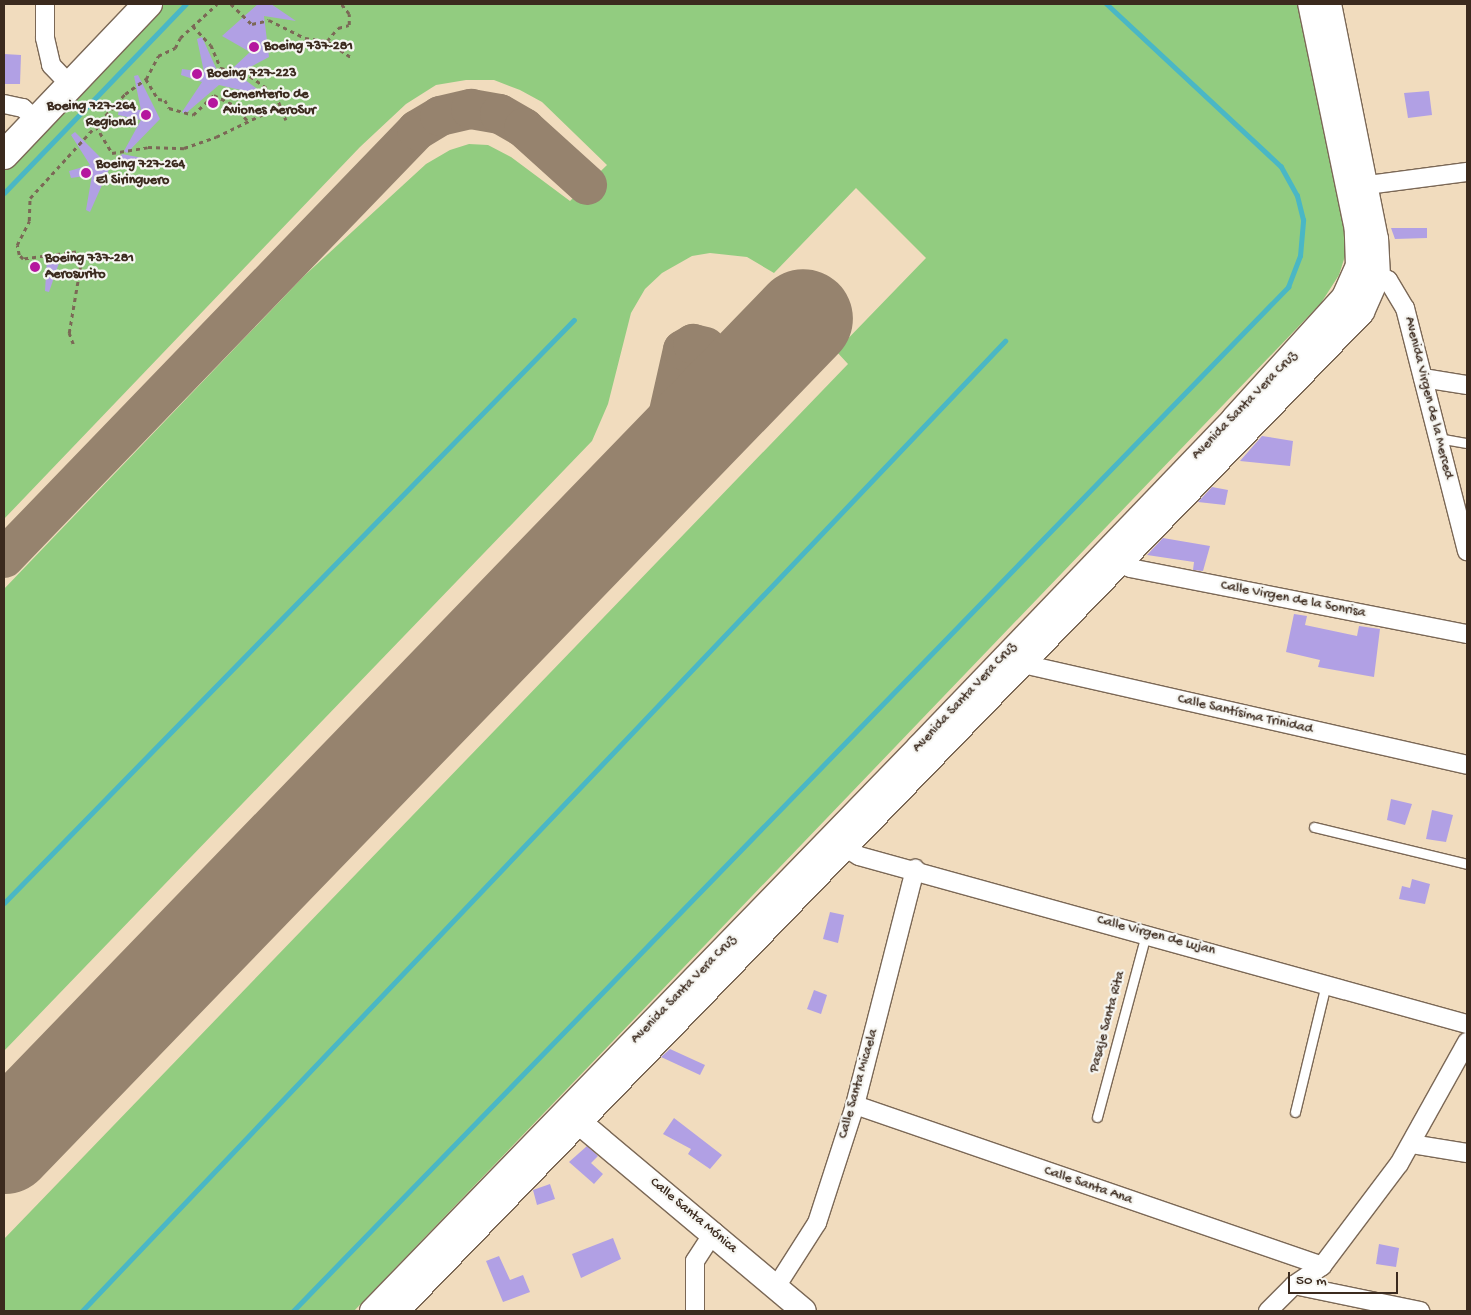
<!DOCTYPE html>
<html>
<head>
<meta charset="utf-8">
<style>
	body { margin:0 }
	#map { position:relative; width:1471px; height:1315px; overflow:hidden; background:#f1dcbe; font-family:"Gochi Hand",sans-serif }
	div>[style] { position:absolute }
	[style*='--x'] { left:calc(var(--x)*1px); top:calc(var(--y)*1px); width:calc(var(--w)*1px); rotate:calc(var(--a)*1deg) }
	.green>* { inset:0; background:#92cc80 }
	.stream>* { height:4.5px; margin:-2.25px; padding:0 2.25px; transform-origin:2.25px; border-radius:2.25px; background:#4ab7c5 }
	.taxiway>* { height:40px; margin:-20px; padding:0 20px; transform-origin:20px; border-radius:20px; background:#96836e }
	.runway>* { height:99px; margin:-49.5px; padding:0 49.5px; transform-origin:49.5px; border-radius:49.5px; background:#96836e }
	.building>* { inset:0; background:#b1a0e4 }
	.path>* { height:2.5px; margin-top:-1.25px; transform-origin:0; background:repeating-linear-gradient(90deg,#7b6856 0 4px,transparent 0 8px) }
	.roads { filter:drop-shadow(1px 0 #7b6856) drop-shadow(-1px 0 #7b6856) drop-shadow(0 1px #7b6856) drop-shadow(0 -1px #7b6856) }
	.lane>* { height:9px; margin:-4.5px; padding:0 4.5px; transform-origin:4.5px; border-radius:4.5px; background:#fff }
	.street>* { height:18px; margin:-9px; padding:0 9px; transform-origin:9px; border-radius:9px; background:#fff }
	.secondary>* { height:24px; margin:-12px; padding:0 12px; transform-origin:12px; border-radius:12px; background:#fff }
	.highway>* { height:28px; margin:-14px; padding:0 14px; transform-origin:14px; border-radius:14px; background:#fff }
	.dots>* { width:14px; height:14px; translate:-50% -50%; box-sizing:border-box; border:2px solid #f6f6f2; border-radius:50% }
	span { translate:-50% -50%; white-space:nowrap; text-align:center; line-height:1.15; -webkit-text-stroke:4.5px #f6f6f2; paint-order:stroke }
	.poi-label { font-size:14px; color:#3b2a1e; font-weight:700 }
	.left { translate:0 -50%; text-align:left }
	.right { translate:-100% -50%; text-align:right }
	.street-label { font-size:14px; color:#3b2a1e }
	.frame { position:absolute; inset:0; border:5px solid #3b2a1e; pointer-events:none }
	.scale { position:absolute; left:1288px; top:1272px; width:110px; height:22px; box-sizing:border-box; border:2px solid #3b2a1e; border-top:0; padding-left:6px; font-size:15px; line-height:18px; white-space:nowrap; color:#3b2a1e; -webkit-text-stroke:4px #f6f6f2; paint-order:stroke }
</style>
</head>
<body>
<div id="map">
	<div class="green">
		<div style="clip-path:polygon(160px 4px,1299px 4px,1346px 235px,1345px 256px,1339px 275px,1321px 303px,354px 1311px,4px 1311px,4px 1239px,848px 364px,836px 351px,926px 258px,856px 188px,774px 273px,747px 257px,710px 253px,692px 256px,662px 273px,645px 289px,631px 313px,608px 404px,592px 441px,4px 1051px,4px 589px,304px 276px,426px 164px,450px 150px,469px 144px,488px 145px,511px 157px,570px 201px,607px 165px,542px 102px,520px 90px,494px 80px,466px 80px,436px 85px,406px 104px,360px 147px,4px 519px,4px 167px)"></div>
	</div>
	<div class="stream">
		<div style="--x:4;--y:193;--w:262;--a:-46.1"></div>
		<div style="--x:4;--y:903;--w:815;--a:-45.65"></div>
		<div style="--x:82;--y:1311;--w:1339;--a:-46.42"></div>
		<div style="--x:293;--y:1311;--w:1428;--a:-45.82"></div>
		<div style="--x:1288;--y:287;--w:33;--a:-69"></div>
		<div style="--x:1300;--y:256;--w:36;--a:-85"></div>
		<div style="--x:1303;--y:220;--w:25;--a:-104"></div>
		<div style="--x:1297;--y:196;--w:33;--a:-119"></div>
		<div style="--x:1281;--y:167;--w:239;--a:-137"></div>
	</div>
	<div class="taxiway">
		<div style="--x:646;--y:478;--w:48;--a:-67.8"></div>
		<div style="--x:664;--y:434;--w:86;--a:-77.3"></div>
		<div style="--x:683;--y:350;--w:12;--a:-31"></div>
		<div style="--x:693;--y:344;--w:13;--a:13"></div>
		<div style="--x:4;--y:558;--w:595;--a:-46.02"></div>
		<div style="--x:417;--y:130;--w:27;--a:-31"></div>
		<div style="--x:440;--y:116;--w:32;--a:-13"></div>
		<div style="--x:471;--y:109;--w:29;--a:10"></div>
		<div style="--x:500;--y:114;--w:28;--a:30"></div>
		<div style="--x:524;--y:128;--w:85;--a:42.1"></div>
	</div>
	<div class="runway">
		<div style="--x:4;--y:1144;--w:1149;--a:-45.95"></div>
	</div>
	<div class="building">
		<div style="clip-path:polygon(258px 4px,271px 4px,296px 21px,264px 16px,269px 57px,237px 74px,267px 96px,219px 85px,185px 114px,182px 112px,202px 82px,181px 75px,182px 69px,204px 72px,197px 39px,202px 37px,221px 79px,250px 52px,222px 36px)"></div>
		<div style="clip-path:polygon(4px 54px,21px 55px,20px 84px,4px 84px)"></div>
		<div style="clip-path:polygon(138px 75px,160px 119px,127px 153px,124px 151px,141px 120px,118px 115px,119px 108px,141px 110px,134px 76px)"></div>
		<div style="clip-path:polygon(1429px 91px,1432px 115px,1408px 118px,1404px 93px)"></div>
		<div style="clip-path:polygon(75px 132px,110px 167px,90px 212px,86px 210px,92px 175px,71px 178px,69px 171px,90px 165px,71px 135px)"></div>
		<div style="clip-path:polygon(122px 154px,158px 161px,158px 162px,113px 170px)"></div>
		<div style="clip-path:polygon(1391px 228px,1427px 228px,1427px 238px,1395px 239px)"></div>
		<div style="clip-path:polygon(54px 255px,60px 260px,49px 292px,45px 291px,47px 258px)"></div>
		<div style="clip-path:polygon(1262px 436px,1293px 441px,1290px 466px,1240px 461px)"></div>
		<div style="clip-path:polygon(1212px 487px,1228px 490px,1225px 505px,1198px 502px)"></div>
		<div style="clip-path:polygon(1163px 538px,1210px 546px,1203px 571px,1193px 570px,1194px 562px,1147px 555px)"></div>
		<div style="clip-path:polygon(1294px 614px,1307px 616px,1305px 625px,1357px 636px,1359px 626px,1380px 629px,1374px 677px,1318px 667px,1320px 660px,1286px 652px)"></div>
		<div style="clip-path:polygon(1391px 799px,1412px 804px,1405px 825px,1387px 820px)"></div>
		<div style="clip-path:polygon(1432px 810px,1453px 815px,1446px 842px,1426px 839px)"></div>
		<div style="clip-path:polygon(1412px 879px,1430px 884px,1425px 904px,1399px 899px,1402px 886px,1410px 888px)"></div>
		<div style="clip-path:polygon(830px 912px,844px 915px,838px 943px,823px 939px)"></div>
		<div style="clip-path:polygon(814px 990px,827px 995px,821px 1014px,807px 1009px)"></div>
		<div style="clip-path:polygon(670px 1049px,705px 1065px,700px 1075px,661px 1057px)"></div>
		<div style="clip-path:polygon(674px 1118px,722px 1155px,710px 1169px,688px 1154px,691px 1149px,663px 1134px)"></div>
		<div style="clip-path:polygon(587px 1146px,598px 1156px,591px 1163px,603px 1174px,594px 1184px,569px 1162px)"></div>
		<div style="clip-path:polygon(550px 1184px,555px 1199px,537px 1205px,533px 1190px)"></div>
		<div style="clip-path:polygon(613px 1238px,621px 1259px,581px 1278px,572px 1254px)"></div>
		<div style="clip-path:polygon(1379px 1244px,1399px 1248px,1396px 1267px,1376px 1264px)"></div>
		<div style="clip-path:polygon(499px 1256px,510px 1280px,523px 1275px,530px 1292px,503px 1302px,486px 1261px)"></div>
	</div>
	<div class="path">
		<div style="--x:231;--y:4;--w:29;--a:44"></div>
		<div style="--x:252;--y:24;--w:17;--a:-13"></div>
		<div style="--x:269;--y:20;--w:40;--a:26.6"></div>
		<div style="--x:305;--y:38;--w:22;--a:8"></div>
		<div style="--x:327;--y:41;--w:30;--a:34"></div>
		<div style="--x:193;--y:26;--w:26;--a:47"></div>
		<div style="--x:211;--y:45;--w:25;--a:67"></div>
		<div style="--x:221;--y:68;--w:30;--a:15"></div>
		<div style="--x:250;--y:76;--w:32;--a:36"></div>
		<div style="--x:276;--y:95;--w:27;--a:68"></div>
		<div style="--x:327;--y:41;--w:17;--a:-50"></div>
		<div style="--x:338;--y:28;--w:11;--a:-15"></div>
		<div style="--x:349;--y:25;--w:11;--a:-90"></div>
		<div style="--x:349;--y:14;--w:13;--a:-129"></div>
		<div style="--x:146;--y:79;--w:23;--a:59"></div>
		<div style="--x:158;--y:99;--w:7;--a:8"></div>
		<div style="--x:165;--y:100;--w:9;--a:63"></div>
		<div style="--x:169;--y:108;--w:25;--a:16"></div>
		<div style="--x:193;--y:115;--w:29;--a:-44"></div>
		<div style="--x:214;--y:95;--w:22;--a:27"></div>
		<div style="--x:234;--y:105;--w:20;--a:49"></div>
		<div style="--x:96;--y:126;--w:31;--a:59"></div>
		<div style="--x:112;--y:153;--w:36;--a:-9"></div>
		<div style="--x:148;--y:147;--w:36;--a:2"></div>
		<div style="--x:184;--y:148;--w:34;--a:-19"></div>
		<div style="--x:216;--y:137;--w:71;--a:-25.8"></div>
		<div style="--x:73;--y:344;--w:12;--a:-110"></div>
		<div style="--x:69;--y:333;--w:78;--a:-80.4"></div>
		<div style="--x:82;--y:256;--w:7;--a:-146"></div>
		<div style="--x:76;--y:252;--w:53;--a:172.5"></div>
		<div style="--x:23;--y:259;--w:6;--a:-135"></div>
		<div style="--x:19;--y:255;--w:10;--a:-101"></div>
		<div style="--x:17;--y:245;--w:27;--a:-63"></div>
		<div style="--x:29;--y:221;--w:23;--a:-88"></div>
		<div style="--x:30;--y:198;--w:141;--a:-47.6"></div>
		<div style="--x:125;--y:94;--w:26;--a:-36"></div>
		<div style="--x:146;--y:79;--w:26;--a:-62"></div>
		<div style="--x:158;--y:56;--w:19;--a:-25"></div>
		<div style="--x:175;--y:48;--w:11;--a:-63"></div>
		<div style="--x:180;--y:38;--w:50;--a:-42.6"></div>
	</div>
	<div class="roads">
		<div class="lane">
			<div style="--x:1438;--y:438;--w:29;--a:10"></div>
			<div style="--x:1314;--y:827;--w:157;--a:13.6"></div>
			<div style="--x:1295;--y:1112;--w:132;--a:-76.4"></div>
			<div style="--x:1097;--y:1117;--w:189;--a:-75"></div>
		</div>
		<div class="street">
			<div style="--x:45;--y:4;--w:34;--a:90"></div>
			<div style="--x:45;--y:38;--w:28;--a:77"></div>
			<div style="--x:51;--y:65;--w:28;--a:46"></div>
			<div style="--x:4;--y:104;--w:19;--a:12"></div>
			<div style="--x:23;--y:108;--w:19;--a:43"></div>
			<div style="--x:1368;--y:185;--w:100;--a:-7.5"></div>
			<div style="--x:1368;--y:274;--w:21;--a:17"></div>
			<div style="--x:1388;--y:280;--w:33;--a:59"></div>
			<div style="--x:1405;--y:308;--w:251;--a:75.7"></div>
			<div style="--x:1423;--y:378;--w:45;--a:9"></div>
			<div style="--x:1119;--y:563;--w:12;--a:24"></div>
			<div style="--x:1130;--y:568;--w:343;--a:11.1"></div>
			<div style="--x:1023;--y:664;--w:455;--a:12.8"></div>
			<div style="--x:846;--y:848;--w:15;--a:32"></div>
			<div style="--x:859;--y:856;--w:631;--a:15.45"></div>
			<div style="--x:855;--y:1105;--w:494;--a:19"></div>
			<div style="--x:1412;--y:1144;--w:56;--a:9.3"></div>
			<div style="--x:1294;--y:1285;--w:129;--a:11.7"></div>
			<div style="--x:776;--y:1287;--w:76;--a:-57.4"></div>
			<div style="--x:817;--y:1223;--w:124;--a:-72.1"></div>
			<div style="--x:855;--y:1105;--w:244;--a:-75.7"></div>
			<div style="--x:695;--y:1311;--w:50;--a:-90"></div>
			<div style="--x:695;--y:1261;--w:35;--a:-57"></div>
			<div style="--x:1268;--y:1311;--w:37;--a:-45"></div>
			<div style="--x:1294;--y:1285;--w:34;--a:-34"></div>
			<div style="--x:1322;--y:1266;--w:128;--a:-53"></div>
			<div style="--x:1399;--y:1164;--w:140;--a:-60.9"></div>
		</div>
		<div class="secondary">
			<div style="--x:580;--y:1123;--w:292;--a:40"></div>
			<div style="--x:372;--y:1311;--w:786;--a:-45.88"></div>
			<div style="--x:919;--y:747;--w:455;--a:-46.2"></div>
			<div style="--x:1234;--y:418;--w:164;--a:-47.7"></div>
			<div style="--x:1344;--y:297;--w:34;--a:-66"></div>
			<div style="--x:1358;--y:266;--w:36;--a:-92"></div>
			<div style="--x:1357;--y:230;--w:231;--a:-101.7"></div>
			<div style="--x:397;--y:1311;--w:1389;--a:-45.99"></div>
			<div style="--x:1362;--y:312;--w:39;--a:-66"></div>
			<div style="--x:1378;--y:276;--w:37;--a:-93"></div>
			<div style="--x:1376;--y:239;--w:240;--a:-101.3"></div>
		</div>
		<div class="highway">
			<div style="--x:4;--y:155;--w:209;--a:-46.4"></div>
		</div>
	</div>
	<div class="dots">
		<div style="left:254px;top:47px;background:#b5179e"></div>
		<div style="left:197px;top:74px;background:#b5179e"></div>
		<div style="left:213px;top:103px;background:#b5179e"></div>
		<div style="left:146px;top:115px;background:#b5179e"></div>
		<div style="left:86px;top:173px;background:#b5179e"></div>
		<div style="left:35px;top:267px;background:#b5179e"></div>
	</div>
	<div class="poi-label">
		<span class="left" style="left:264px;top:47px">Boeing 737-281</span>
		<span class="left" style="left:207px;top:74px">Boeing 727-223</span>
		<span class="left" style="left:223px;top:103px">Cementerio de<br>Aviones AeroSur</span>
		<span class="right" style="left:136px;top:115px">Boeing 727-264<br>Regional</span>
		<span class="left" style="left:96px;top:173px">Boeing 727-264<br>El Siringuero</span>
		<span class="left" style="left:45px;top:267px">Boeing 737-281<br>Aerosurito</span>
	</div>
	<div class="street-label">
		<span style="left:1428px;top:398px;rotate:76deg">Avenida Virgen de la Merced</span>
		<span style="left:1245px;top:406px;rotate:-46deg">Avenida Santa Vera Cruz</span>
		<span style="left:1293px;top:600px;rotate:11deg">Calle Virgen de la Sonrisa</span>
		<span style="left:965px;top:698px;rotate:-47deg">Avenida Santa Vera Cruz</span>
		<span style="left:1245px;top:715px;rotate:13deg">Calle Santísima Trinidad</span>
		<span style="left:1156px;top:936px;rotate:15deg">Calle Virgen de Lujan</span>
		<span style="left:684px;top:990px;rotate:-46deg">Avenida Santa Vera Cruz</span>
		<span style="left:1108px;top:1022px;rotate:-75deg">Pasaje Santa Rita</span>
		<span style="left:859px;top:1084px;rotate:-74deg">Calle Santa Micaela</span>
		<span style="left:1088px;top:1186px;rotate:19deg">Calle Santa Ana</span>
		<span style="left:693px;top:1216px;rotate:40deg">Calle Santa Mónica</span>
	</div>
	<div class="frame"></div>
	<div class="scale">50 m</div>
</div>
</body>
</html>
